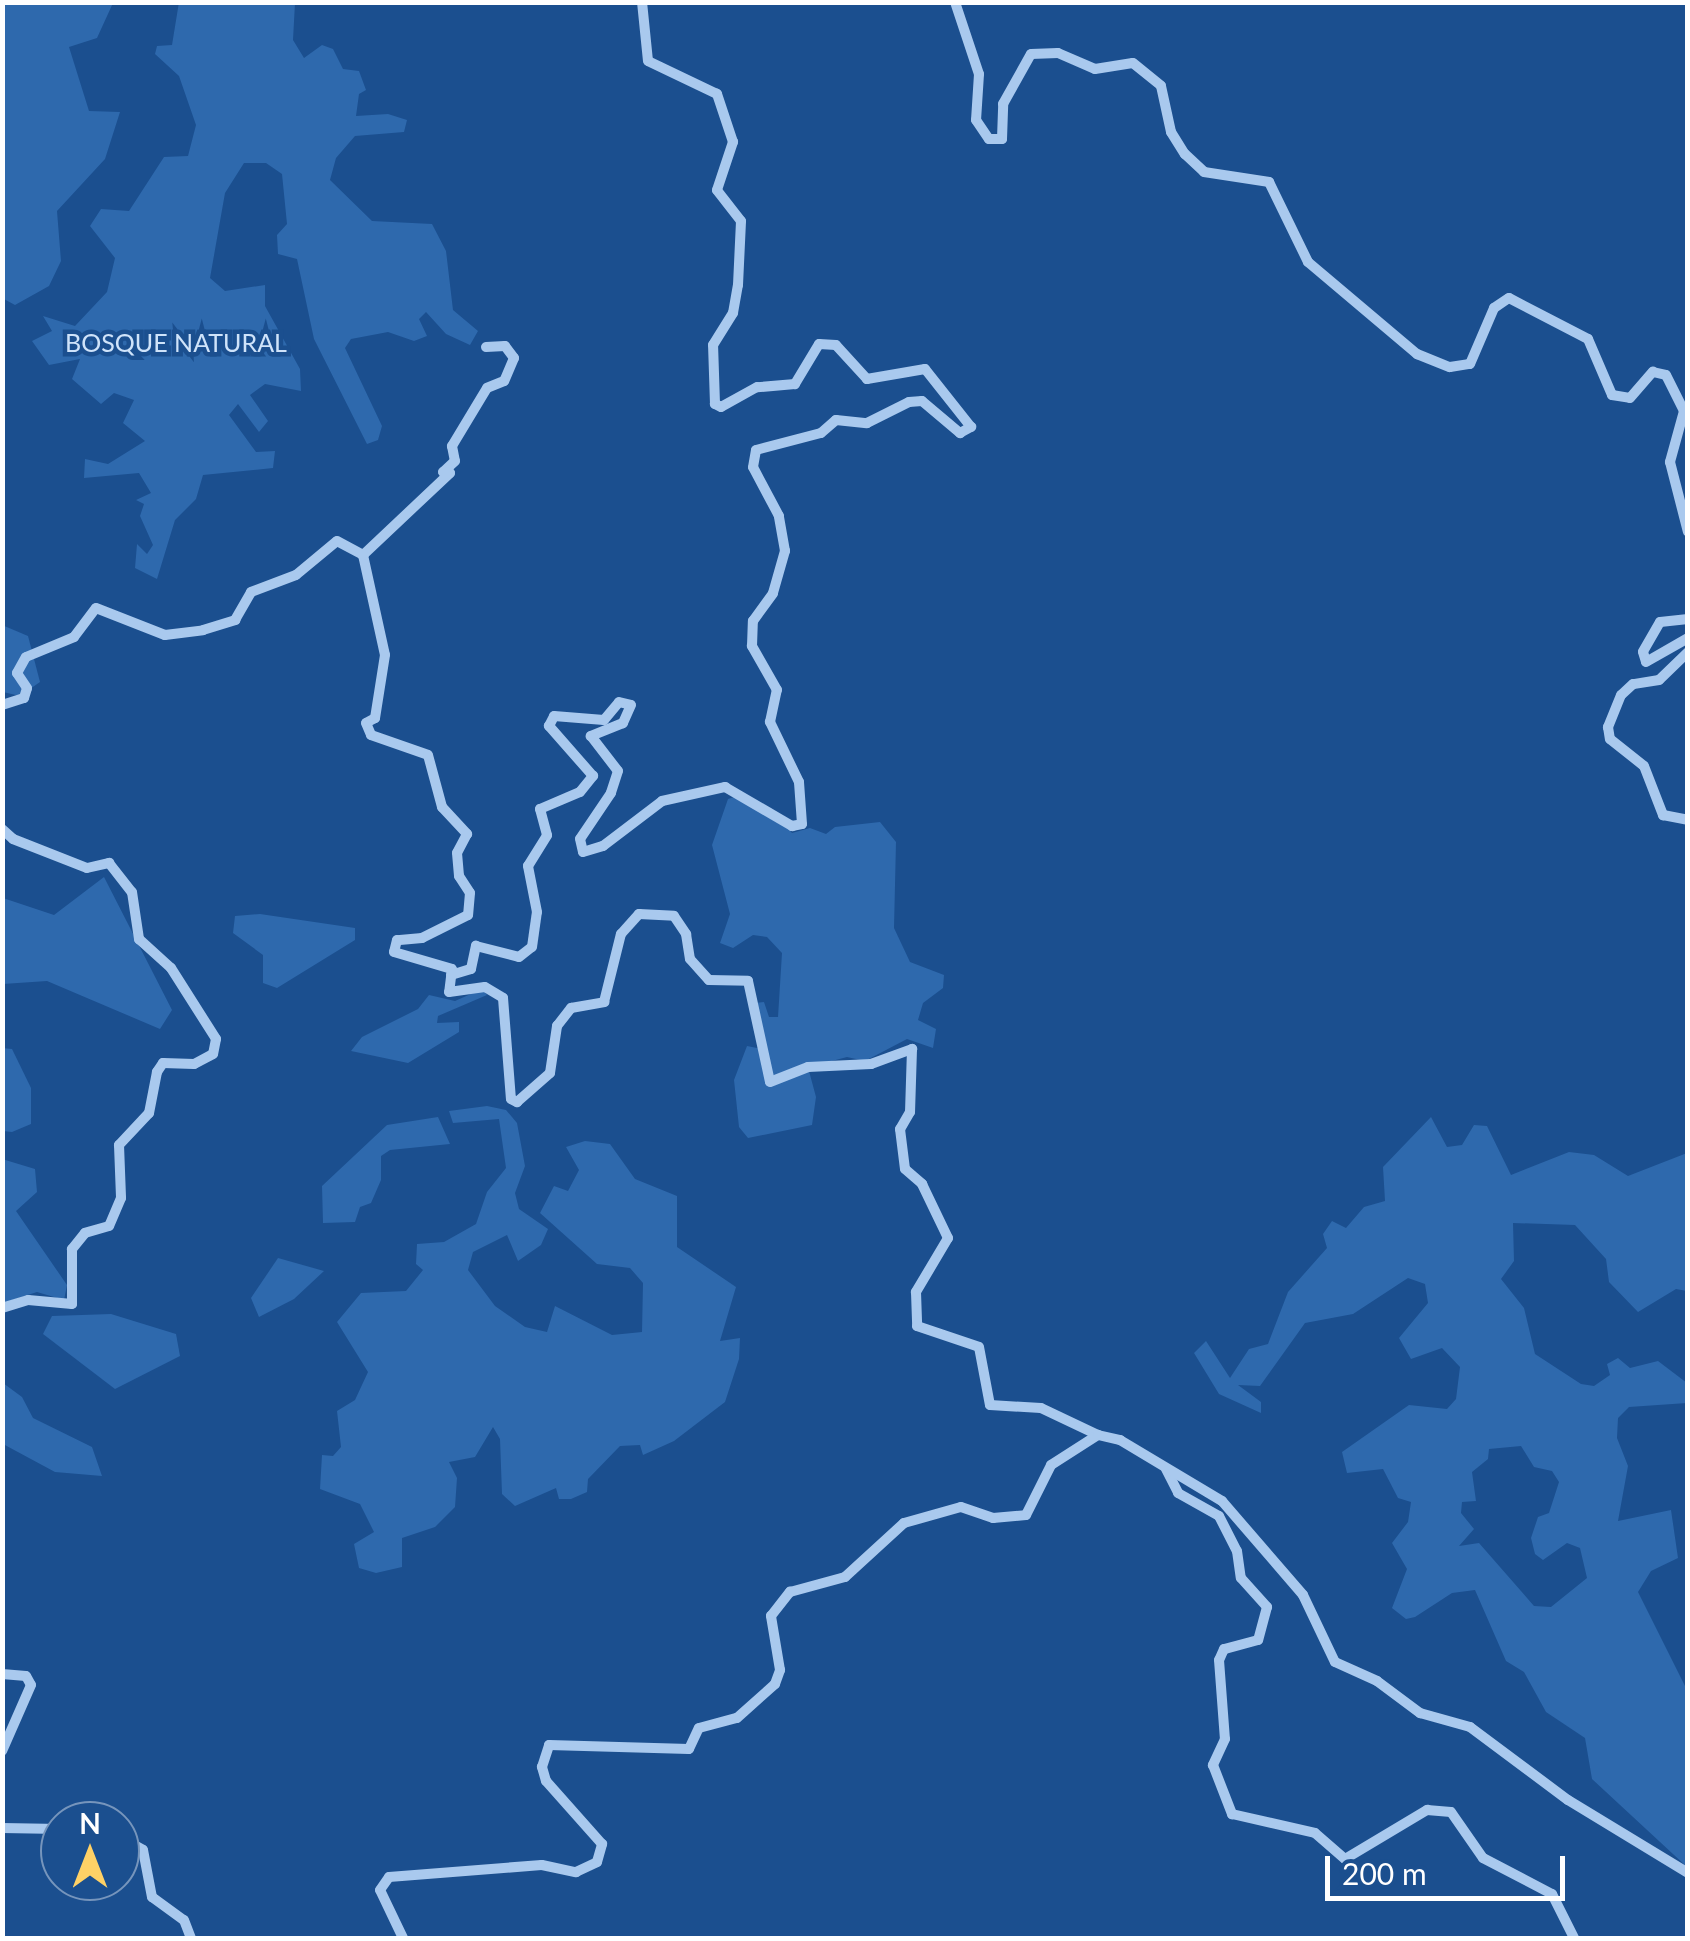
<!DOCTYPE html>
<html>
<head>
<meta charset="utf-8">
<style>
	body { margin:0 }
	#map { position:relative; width:1690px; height:1941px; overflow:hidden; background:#1b4f8f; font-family:Lato,sans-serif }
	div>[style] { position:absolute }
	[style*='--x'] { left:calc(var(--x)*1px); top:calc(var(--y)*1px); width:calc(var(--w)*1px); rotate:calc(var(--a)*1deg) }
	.green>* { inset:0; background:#2e69ad }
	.minor>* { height:10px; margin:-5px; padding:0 5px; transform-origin:5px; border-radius:5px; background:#a9c9ee }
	span { translate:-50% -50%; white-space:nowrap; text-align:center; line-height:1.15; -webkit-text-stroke:9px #1b4f8f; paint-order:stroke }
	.park-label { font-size:25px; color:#cfe3fa }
	.frame { position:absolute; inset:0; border:5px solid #fff; pointer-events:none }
	.north { position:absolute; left:40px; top:1801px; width:100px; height:100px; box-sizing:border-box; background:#1b4f8f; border:2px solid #7695bc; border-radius:50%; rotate:0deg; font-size:28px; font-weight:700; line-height:40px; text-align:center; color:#fff }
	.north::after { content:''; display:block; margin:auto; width:35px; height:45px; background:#ffd166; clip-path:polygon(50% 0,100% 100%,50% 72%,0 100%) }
	.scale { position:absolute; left:1325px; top:1856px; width:240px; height:45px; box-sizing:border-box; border:5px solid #fff; border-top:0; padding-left:12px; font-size:30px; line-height:35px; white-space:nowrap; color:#fff; -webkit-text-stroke:8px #1b4f8f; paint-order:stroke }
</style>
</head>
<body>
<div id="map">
	<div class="green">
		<div style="clip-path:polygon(3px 2px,113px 3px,97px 38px,69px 47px,89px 111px,120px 112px,105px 159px,57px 211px,61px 261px,49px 286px,15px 305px,2px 298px)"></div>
		<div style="clip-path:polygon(179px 2px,295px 3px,293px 40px,304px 58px,322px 45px,333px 49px,343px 69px,359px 71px,366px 90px,359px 94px,356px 116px,388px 114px,407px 120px,404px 132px,355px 136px,336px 158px,330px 180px,372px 221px,432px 224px,446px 251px,453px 310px,478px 331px,470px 345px,446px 334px,426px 312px,419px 319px,427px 336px,414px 341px,388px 332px,351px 339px,345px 348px,382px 426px,378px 440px,367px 444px,314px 339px,297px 259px,278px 254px,277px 235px,287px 224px,282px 174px,266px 163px,244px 163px,225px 193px,210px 278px,225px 291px,265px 285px,265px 306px,300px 369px,301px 391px,265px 384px,250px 395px,268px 421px,259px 432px,238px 404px,229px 415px,256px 452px,275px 451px,273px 468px,203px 475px,196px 499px,175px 520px,157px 579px,135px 568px,137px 544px,147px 554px,153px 545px,140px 516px,144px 504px,136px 500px,151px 493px,139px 473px,84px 478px,85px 459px,108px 464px,145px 441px,123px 423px,134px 400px,114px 393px,101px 404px,72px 379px,80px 359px,49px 365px,32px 341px,52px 331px,43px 316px,75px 326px,107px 292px,115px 258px,90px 226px,101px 209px,129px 211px,164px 157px,188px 156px,196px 125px,179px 76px,155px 54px,157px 46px,172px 45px)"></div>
		<div style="clip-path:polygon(2px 625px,28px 636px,40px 682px,20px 696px,3px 692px)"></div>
		<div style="clip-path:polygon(741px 795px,771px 808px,792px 833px,810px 828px,826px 834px,835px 827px,880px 822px,896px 842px,894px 928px,910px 962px,944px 975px,943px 988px,923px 1003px,918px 1020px,936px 1029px,933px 1048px,907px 1039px,865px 1061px,847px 1057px,771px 1077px,755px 1003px,764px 1002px,769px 1017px,778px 1017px,782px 953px,767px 937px,753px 935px,733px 948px,720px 943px,730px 914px,712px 845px,728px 799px)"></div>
		<div style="clip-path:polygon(104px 877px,172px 1010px,160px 1029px,47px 981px,3px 984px,3px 898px,54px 915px)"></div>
		<div style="clip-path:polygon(260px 914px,355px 928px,355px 940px,277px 988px,263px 983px,263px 955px,233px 933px,235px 916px)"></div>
		<div style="clip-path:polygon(482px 989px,487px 995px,438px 1016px,437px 1023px,459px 1022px,459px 1032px,408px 1063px,351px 1051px,362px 1037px,418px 1009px,429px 995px,455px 1001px)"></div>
		<div style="clip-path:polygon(747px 1046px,762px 1049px,769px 1085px,809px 1071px,816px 1097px,812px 1125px,748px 1138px,739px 1127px,734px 1080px)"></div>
		<div style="clip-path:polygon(2px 1048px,12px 1049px,31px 1088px,31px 1124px,12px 1132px,3px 1131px)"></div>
		<div style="clip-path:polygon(487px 1106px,506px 1110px,517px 1123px,525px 1166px,515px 1193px,519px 1209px,548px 1229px,541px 1245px,518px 1261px,507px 1235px,473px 1252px,468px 1270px,495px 1306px,525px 1327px,547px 1332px,555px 1306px,612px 1335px,642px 1332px,643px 1283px,630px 1268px,597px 1264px,540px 1213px,554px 1186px,568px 1191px,579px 1170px,566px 1147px,585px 1141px,610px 1144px,635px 1179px,677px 1196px,677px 1247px,736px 1287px,720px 1341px,740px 1338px,739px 1359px,725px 1402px,674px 1441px,643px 1455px,640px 1445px,620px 1446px,588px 1479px,587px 1492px,571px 1499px,559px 1499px,556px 1488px,515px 1506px,502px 1494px,500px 1439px,493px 1427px,475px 1457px,449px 1462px,457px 1478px,455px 1507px,435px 1527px,402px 1538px,402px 1567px,376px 1573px,359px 1568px,354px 1544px,374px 1532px,360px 1504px,320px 1489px,322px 1455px,333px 1456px,341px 1447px,337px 1411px,355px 1400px,368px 1372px,337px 1322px,361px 1293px,406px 1291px,423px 1270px,416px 1264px,417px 1244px,444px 1242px,476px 1224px,487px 1192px,506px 1168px,499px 1119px,453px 1123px,449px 1111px)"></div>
		<div style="clip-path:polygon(438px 1117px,450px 1144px,390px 1150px,381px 1156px,381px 1180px,371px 1203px,360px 1207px,355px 1222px,323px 1223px,322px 1186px,387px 1125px)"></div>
		<div style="clip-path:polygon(evenodd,1431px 1117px,1447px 1147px,1462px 1145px,1474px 1125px,1487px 1126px,1511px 1175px,1569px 1152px,1594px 1155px,1628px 1176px,1687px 1153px,1687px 1291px,1676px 1289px,1638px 1312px,1609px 1282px,1606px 1259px,1575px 1225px,1513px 1223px,1514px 1261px,1501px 1279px,1524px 1308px,1535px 1354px,1581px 1384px,1594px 1386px,1610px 1375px,1607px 1364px,1618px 1358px,1630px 1368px,1658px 1361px,1687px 1383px,1687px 1403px,1629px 1407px,1618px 1418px,1617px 1438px,1628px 1466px,1618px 1521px,1671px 1510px,1678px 1558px,1651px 1571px,1638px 1592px,1687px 1690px,1687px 1867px,1592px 1779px,1585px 1738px,1546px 1712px,1524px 1672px,1506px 1661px,1475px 1590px,1452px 1593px,1415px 1617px,1406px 1619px,1392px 1608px,1407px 1569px,1392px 1543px,1408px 1522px,1411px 1502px,1398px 1498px,1383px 1469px,1347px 1473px,1342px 1452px,1409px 1405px,1447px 1409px,1456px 1399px,1460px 1367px,1442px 1348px,1411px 1359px,1399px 1338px,1428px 1303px,1425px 1284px,1408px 1278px,1353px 1314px,1305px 1323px,1260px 1386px,1238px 1385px,1261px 1402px,1261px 1413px,1219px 1394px,1194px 1353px,1206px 1341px,1230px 1378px,1249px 1349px,1268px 1344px,1288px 1292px,1327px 1248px,1323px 1234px,1332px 1221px,1346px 1228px,1364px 1207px,1385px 1201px,1383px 1167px,1431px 1117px,1521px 1446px,1534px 1467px,1552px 1471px,1559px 1482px,1549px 1513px,1538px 1517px,1531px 1538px,1535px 1554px,1543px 1560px,1567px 1543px,1580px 1548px,1587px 1578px,1551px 1607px,1534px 1606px,1479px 1543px,1459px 1546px,1474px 1529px,1461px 1513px,1462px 1502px,1476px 1501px,1472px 1472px,1488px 1459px,1489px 1449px,1521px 1446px)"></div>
		<div style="clip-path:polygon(2px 1159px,35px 1169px,37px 1192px,16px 1211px,67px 1285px,64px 1300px,37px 1292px,3px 1303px)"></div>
		<div style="clip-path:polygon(278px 1258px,324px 1271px,294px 1299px,259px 1317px,251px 1298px)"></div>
		<div style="clip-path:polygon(111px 1314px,176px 1334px,180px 1356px,115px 1389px,43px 1334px,52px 1316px)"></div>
		<div style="clip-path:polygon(3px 1383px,22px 1397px,33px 1418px,92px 1447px,102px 1476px,55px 1472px,3px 1444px)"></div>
	</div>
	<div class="minor">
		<div style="--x:955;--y:2;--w:76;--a:71.6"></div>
		<div style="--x:979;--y:74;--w:46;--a:93.7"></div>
		<div style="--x:976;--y:120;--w:23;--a:56"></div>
		<div style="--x:989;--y:139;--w:13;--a:0"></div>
		<div style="--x:1002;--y:139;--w:35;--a:-88"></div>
		<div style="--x:1003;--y:104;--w:57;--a:-60.8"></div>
		<div style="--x:1031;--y:54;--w:27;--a:-2"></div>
		<div style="--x:1058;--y:53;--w:40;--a:23.4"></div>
		<div style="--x:1095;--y:69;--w:38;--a:-9"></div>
		<div style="--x:1133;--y:63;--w:36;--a:39"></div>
		<div style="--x:1161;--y:86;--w:47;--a:77.7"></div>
		<div style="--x:1171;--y:132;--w:26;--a:58"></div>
		<div style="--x:1185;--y:154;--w:26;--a:43"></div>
		<div style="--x:1204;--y:172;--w:66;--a:8.7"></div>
		<div style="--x:1269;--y:182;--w:89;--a:64"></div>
		<div style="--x:1308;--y:262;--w:143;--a:40.2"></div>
		<div style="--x:1417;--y:354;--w:35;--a:22"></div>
		<div style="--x:1450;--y:367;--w:20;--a:-9"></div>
		<div style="--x:1470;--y:364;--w:61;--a:-66.8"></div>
		<div style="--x:1494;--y:308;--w:18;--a:-34"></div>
		<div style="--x:1509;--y:298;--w:89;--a:27.4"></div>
		<div style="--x:1588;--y:339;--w:61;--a:66.8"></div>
		<div style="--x:1612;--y:395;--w:18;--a:9"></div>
		<div style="--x:1630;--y:398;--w:35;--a:-49"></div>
		<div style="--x:1653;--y:372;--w:13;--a:13"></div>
		<div style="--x:1666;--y:375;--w:40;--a:63.4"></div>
		<div style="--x:1684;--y:411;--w:53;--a:105.4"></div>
		<div style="--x:1670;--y:462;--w:72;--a:75.6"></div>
		<div style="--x:486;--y:347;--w:19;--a:-3"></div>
		<div style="--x:505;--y:346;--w:15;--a:53"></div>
		<div style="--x:514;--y:358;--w:25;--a:113"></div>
		<div style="--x:504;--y:381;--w:18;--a:158"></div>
		<div style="--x:487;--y:388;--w:68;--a:121.1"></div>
		<div style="--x:452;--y:446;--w:15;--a:79"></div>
		<div style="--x:455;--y:461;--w:16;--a:137"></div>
		<div style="--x:443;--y:472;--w:7;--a:8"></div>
		<div style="--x:450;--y:473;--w:120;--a:136.7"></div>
		<div style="--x:363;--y:555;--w:102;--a:77.6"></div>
		<div style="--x:385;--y:655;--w:64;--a:99"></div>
		<div style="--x:375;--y:718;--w:10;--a:151"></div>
		<div style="--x:366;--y:723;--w:13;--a:67"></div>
		<div style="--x:371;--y:735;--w:60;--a:19.3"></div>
		<div style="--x:428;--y:755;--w:54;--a:74.9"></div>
		<div style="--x:442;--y:807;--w:37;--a:47"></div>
		<div style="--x:467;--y:834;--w:21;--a:118"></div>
		<div style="--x:457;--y:853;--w:23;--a:85"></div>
		<div style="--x:459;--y:876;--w:20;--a:57"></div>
		<div style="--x:470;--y:893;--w:22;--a:95"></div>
		<div style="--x:468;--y:915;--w:51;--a:153.4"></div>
		<div style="--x:422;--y:938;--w:25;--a:175"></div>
		<div style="--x:397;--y:940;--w:12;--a:104"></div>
		<div style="--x:394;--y:952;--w:60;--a:16.3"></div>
		<div style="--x:452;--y:969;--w:23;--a:97"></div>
		<div style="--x:449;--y:992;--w:36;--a:-8"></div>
		<div style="--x:485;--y:987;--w:21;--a:31"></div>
		<div style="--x:503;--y:998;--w:101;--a:85.5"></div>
		<div style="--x:511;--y:1099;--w:7;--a:27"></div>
		<div style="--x:517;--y:1102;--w:44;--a:-41.3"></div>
		<div style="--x:550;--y:1073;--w:48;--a:-81.5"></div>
		<div style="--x:557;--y:1026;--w:23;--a:-52"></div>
		<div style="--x:571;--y:1008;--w:34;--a:-10"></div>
		<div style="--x:604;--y:1002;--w:70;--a:-76"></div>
		<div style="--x:621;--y:934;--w:27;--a:-48"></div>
		<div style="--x:639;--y:914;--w:35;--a:3"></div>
		<div style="--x:674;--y:916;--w:22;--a:56"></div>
		<div style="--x:686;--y:934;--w:25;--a:81"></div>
		<div style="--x:690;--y:959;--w:28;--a:48"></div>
		<div style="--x:709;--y:980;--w:39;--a:1"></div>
		<div style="--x:748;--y:981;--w:103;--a:77.7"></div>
		<div style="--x:770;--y:1082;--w:41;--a:-21.5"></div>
		<div style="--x:808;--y:1067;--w:63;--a:-2.7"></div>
		<div style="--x:871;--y:1064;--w:44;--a:-20.1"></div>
		<div style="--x:912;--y:1049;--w:63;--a:91.8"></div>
		<div style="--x:910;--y:1112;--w:20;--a:120"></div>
		<div style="--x:900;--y:1129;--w:40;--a:82.9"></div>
		<div style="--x:905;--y:1169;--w:23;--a:41"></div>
		<div style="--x:922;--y:1184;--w:60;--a:64.3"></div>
		<div style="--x:948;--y:1238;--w:63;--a:120.7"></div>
		<div style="--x:916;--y:1292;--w:34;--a:88"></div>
		<div style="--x:917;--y:1326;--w:65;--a:18.7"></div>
		<div style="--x:979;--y:1347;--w:59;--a:79.3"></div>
		<div style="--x:990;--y:1405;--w:51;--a:3.4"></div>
		<div style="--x:1041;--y:1408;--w:63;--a:25.3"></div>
		<div style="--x:1688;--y:619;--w:28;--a:174"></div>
		<div style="--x:1660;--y:622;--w:34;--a:120"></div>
		<div style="--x:1643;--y:652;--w:10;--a:73"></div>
		<div style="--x:1646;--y:662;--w:48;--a:-29.7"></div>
		<div style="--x:1688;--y:652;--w:40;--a:136"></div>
		<div style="--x:1659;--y:680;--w:26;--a:171"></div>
		<div style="--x:1633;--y:684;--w:16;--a:137"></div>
		<div style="--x:1621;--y:695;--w:35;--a:112"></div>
		<div style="--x:1608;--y:727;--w:12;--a:81"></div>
		<div style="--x:1610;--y:739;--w:43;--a:38.5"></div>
		<div style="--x:1644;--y:766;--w:53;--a:68.8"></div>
		<div style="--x:1663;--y:815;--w:25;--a:11"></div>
		<div style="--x:2;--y:705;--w:23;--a:-18"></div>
		<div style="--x:24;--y:698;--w:10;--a:-73"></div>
		<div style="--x:27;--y:688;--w:18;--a:-124"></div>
		<div style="--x:17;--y:673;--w:18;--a:-61"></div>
		<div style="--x:26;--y:657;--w:52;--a:-22.6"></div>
		<div style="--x:74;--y:637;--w:36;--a:-53"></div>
		<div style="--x:96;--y:608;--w:74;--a:21.4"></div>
		<div style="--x:165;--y:635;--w:38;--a:-7"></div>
		<div style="--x:203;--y:630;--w:34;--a:-17"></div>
		<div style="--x:235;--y:620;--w:32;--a:-60"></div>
		<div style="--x:251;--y:592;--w:48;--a:-20.7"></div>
		<div style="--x:296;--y:575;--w:53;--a:-39.7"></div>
		<div style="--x:337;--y:541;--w:30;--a:28"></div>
		<div style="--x:2;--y:829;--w:15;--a:42"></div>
		<div style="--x:13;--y:839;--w:79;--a:21.4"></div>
		<div style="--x:87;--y:868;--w:23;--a:-13"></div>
		<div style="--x:109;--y:863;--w:37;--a:52"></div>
		<div style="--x:132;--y:892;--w:48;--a:81.5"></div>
		<div style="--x:139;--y:939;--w:43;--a:42.2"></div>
		<div style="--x:171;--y:968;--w:84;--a:57.6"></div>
		<div style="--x:216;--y:1039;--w:15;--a:101"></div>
		<div style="--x:213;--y:1054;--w:21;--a:152"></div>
		<div style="--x:194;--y:1064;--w:31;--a:-178"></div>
		<div style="--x:163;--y:1063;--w:11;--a:124"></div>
		<div style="--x:157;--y:1072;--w:42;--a:101"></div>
		<div style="--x:149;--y:1113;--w:44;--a:133.2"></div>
		<div style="--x:119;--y:1145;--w:53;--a:87.8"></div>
		<div style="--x:121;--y:1198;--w:30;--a:113"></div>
		<div style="--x:109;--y:1226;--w:25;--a:164"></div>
		<div style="--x:85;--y:1233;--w:21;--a:129"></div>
		<div style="--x:72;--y:1249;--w:55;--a:90"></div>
		<div style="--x:72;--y:1304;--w:44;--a:-174.8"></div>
		<div style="--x:28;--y:1300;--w:27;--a:163"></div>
		<div style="--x:451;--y:975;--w:21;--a:-17"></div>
		<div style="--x:471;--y:969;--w:24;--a:-78"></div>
		<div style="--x:476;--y:946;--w:44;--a:14.3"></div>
		<div style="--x:519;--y:957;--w:16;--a:-38"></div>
		<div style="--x:532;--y:947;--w:35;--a:-82"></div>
		<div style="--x:537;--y:912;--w:47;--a:-101.1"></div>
		<div style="--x:528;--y:866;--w:36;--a:-58"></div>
		<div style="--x:547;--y:835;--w:27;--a:-105"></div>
		<div style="--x:540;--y:809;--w:43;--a:-23"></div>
		<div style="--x:580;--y:792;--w:21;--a:-51"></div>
		<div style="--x:593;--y:776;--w:67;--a:-131.3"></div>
		<div style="--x:549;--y:726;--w:11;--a:-63"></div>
		<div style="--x:554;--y:716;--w:50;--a:4.6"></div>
		<div style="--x:604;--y:720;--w:23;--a:-50"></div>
		<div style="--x:619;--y:702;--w:12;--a:14"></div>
		<div style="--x:631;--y:705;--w:20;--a:114"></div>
		<div style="--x:623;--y:723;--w:35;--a:158"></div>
		<div style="--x:591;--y:736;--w:44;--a:52.4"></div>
		<div style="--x:618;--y:771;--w:23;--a:108"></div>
		<div style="--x:611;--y:793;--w:55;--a:124"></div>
		<div style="--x:580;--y:839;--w:13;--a:77"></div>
		<div style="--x:583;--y:852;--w:21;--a:-17"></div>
		<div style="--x:603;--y:846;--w:74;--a:-37.3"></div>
		<div style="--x:662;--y:801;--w:65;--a:-12.5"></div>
		<div style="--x:725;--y:787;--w:78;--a:30.2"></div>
		<div style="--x:792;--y:826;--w:10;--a:-11"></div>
		<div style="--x:802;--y:824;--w:42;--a:-94.1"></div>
		<div style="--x:799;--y:782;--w:67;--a:-115.8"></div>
		<div style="--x:770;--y:722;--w:33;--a:-78"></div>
		<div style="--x:777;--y:690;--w:51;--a:-119.6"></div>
		<div style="--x:752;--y:646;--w:25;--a:-88"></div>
		<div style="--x:753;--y:621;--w:34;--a:-54"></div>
		<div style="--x:773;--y:593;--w:44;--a:-74.1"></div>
		<div style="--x:785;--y:551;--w:36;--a:-100"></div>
		<div style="--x:779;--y:516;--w:55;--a:-118"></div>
		<div style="--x:753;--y:467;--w:17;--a:-80"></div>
		<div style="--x:756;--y:450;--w:67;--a:-14.7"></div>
		<div style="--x:821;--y:433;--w:20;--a:-41"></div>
		<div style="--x:836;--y:420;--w:31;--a:6"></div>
		<div style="--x:867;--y:423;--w:47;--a:-26.6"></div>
		<div style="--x:909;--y:402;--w:13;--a:-4"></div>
		<div style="--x:922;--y:401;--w:50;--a:40.1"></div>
		<div style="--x:960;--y:433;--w:13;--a:-29"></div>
		<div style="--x:971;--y:427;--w:74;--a:-128.4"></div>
		<div style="--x:925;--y:369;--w:59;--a:170.2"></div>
		<div style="--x:867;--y:379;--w:46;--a:-132.4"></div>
		<div style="--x:836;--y:345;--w:17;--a:-177"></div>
		<div style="--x:819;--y:344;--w:47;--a:121"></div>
		<div style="--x:795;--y:384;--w:38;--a:175"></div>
		<div style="--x:757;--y:387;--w:41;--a:150.9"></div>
		<div style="--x:721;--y:407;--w:7;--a:-153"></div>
		<div style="--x:715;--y:404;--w:59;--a:-91.9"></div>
		<div style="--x:713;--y:345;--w:38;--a:-58"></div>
		<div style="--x:733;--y:313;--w:28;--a:-80"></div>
		<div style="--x:738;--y:285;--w:64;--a:-87.3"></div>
		<div style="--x:741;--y:221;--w:39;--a:-128"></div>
		<div style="--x:717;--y:190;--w:51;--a:-71.6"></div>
		<div style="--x:733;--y:142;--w:51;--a:-108.4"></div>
		<div style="--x:717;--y:94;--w:76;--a:-154.4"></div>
		<div style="--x:648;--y:61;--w:59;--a:-95.8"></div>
		<div style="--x:1166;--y:1469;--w:27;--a:63"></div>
		<div style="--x:1178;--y:1493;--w:47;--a:29.3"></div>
		<div style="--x:1219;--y:1516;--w:39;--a:63"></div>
		<div style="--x:1237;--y:1551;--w:27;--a:82"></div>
		<div style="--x:1241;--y:1578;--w:39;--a:48"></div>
		<div style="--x:1267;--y:1607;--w:34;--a:105"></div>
		<div style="--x:1258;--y:1640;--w:35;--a:165"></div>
		<div style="--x:1224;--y:1649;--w:12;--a:114"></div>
		<div style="--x:1219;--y:1660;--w:79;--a:85.7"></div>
		<div style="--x:1225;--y:1739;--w:29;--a:115"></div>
		<div style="--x:1213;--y:1765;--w:53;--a:68.8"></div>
		<div style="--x:1232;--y:1814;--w:85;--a:12.9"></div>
		<div style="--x:1315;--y:1833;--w:40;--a:41"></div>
		<div style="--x:1345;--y:1859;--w:96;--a:-30.9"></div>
		<div style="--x:1427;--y:1810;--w:24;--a:5"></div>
		<div style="--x:1451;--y:1812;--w:56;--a:55.2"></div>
		<div style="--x:1483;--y:1858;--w:78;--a:27.6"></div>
		<div style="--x:1552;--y:1894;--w:49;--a:63.4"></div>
		<div style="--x:2;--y:1674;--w:24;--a:5"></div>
		<div style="--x:26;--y:1676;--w:10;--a:61"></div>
		<div style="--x:31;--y:1685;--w:72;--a:113.7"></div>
		<div style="--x:2;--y:1828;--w:58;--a:1"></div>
		<div style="--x:120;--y:1837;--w:26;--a:29"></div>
		<div style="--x:143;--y:1850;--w:48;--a:79.2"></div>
		<div style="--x:152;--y:1897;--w:39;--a:36"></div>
		<div style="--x:184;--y:1920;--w:19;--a:69"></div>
		<div style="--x:403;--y:1938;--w:53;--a:-115.6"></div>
		<div style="--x:380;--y:1890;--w:16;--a:-55"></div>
		<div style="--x:389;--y:1877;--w:153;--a:-4.5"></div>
		<div style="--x:542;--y:1865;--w:35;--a:12"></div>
		<div style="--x:576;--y:1872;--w:23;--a:-25"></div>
		<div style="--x:597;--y:1862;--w:19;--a:-74"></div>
		<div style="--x:602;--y:1844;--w:84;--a:-131.6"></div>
		<div style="--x:546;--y:1781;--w:15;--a:-106"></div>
		<div style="--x:542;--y:1767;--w:23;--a:-72"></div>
		<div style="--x:549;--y:1745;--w:140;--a:1.6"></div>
		<div style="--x:689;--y:1749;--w:23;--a:-65"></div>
		<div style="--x:699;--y:1728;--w:39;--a:-15"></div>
		<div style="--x:737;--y:1718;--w:51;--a:-41.8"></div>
		<div style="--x:775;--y:1684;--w:15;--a:-70"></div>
		<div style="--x:780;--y:1670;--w:55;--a:-99.5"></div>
		<div style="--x:771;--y:1616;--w:31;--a:-52"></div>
		<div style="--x:790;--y:1592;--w:57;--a:-15.3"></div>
		<div style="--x:845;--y:1577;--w:80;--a:-42.5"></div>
		<div style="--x:904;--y:1523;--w:59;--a:-15.7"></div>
		<div style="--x:961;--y:1507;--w:34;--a:19"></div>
		<div style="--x:993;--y:1518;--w:33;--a:-5"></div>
		<div style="--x:1026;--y:1515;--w:56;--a:-63.4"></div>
		<div style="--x:1051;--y:1465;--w:56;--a:-32.6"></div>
		<div style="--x:1098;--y:1435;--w:23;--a:13"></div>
		<div style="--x:1120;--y:1440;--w:119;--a:30.9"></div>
		<div style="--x:1222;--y:1501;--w:124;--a:49.2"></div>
		<div style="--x:1303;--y:1595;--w:74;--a:64.5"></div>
		<div style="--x:1335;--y:1662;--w:46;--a:24.3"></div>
		<div style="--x:1377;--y:1681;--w:54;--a:36.7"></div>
		<div style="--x:1420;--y:1713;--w:52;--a:15.6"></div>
		<div style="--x:1470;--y:1727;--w:122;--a:36.7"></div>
		<div style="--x:1568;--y:1800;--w:140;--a:31.3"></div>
	</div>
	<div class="park-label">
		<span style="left:176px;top:342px">BOSQUE NATURAL</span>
	</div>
	<div class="frame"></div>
	<div class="north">N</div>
	<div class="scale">200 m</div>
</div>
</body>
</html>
